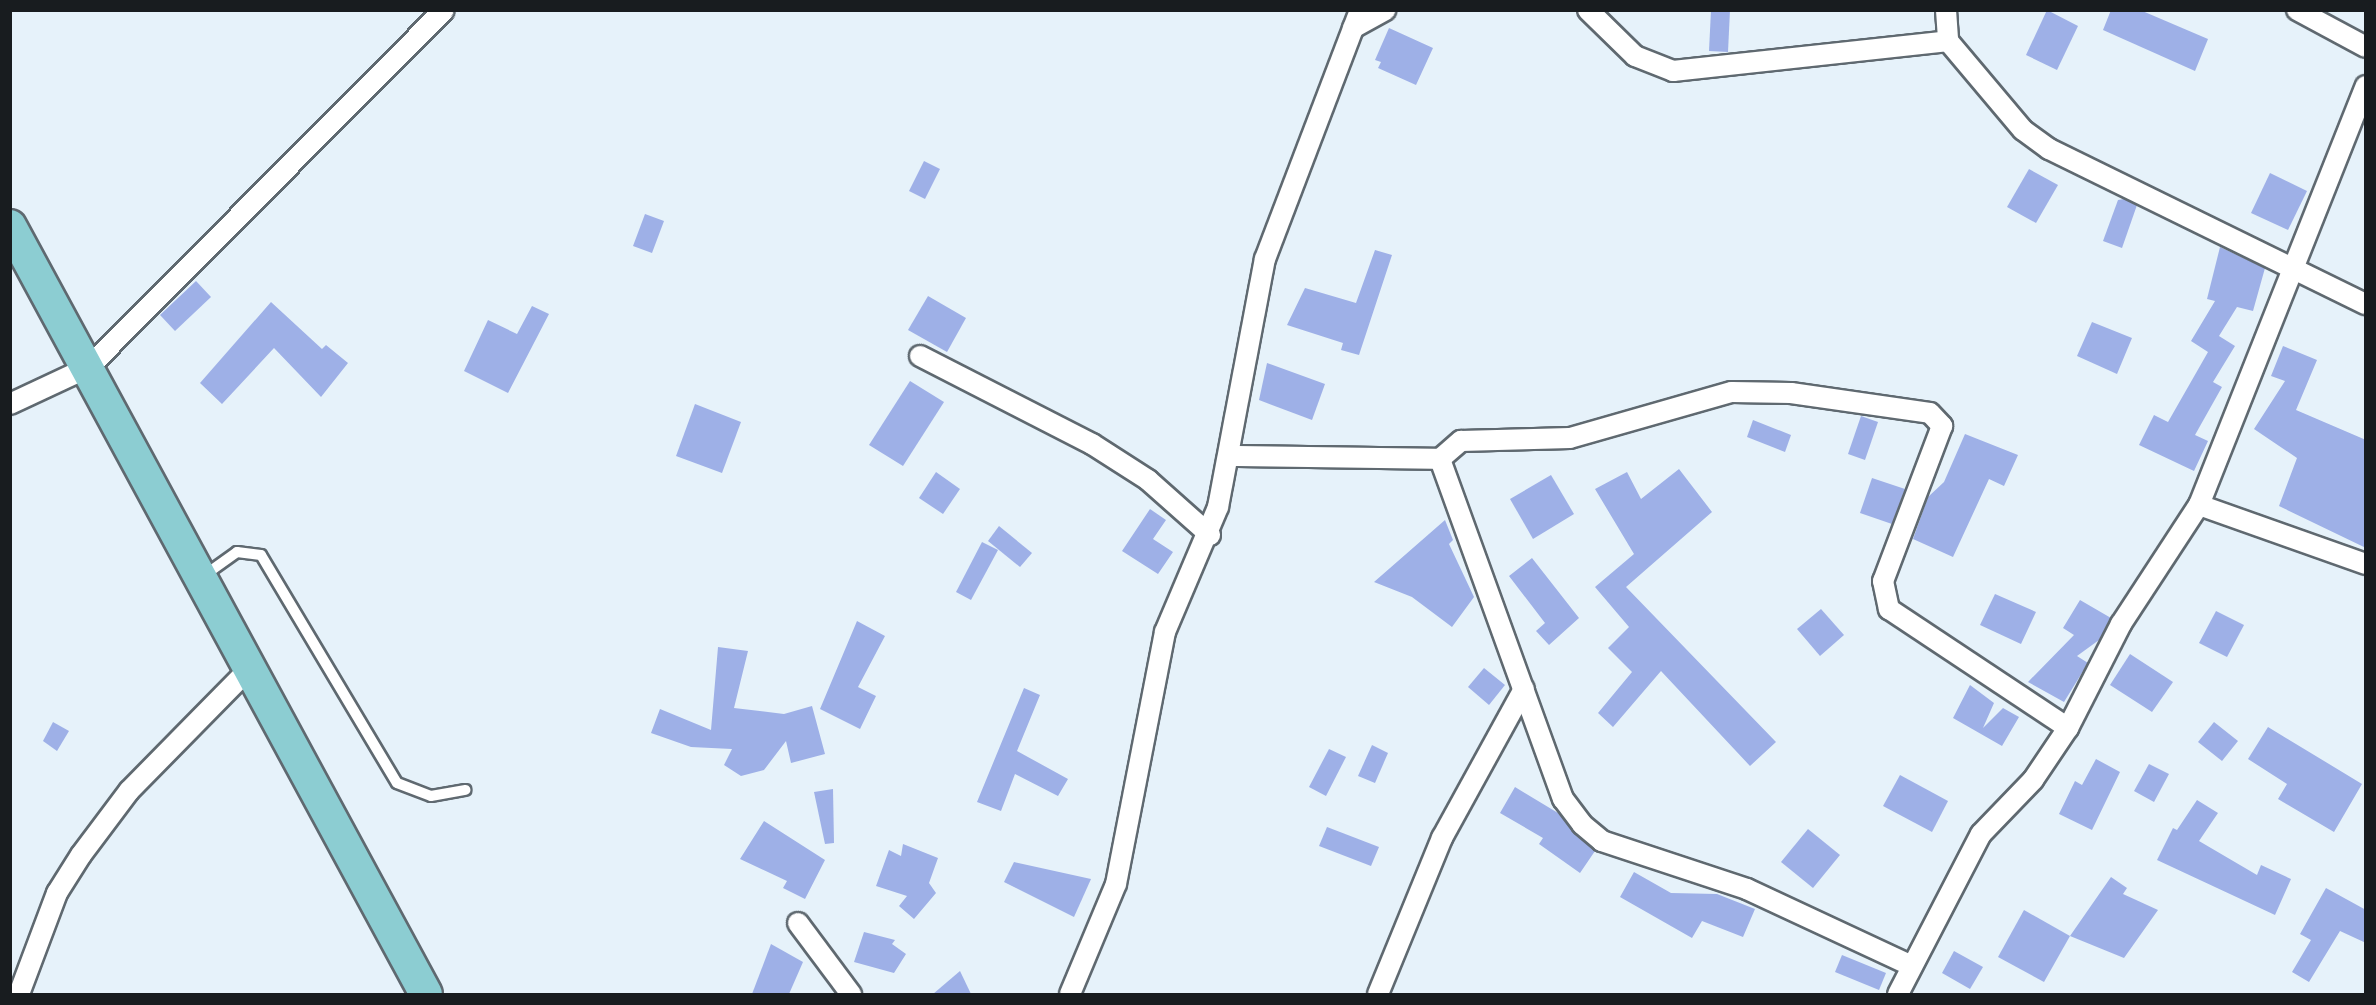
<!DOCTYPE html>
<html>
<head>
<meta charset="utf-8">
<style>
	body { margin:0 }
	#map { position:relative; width:2376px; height:1005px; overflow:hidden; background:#e6f2fa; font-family:Manrope,sans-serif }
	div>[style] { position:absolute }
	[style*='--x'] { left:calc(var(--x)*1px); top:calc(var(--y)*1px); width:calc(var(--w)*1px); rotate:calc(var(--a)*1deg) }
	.building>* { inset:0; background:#9eb0e7 }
	.roads { filter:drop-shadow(2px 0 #5f6970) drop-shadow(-2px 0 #5f6970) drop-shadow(0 2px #5f6970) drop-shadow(0 -2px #5f6970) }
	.service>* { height:10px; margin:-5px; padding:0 5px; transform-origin:5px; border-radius:5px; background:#fff }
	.minor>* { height:20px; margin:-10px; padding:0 10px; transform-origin:10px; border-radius:10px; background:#fff }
	.primary>* { height:32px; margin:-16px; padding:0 16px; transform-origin:16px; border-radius:16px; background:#8ccdd2 }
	span { translate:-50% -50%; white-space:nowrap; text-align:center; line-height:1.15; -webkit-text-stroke:6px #e6f2fa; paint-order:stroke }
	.frame { position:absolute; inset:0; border:12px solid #181c1f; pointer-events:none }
</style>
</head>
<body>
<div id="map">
	<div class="building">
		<div style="clip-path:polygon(1711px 10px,1730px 10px,1728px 52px,1709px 51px)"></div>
		<div style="clip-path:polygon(2047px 10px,2078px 26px,2057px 70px,2026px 55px)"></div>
		<div style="clip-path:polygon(2111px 10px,2140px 10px,2208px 39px,2195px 71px,2103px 30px)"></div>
		<div style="clip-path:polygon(1389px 28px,1433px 48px,1416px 85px,1378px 68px,1381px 62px,1375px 60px)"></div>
		<div style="clip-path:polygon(924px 161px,940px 169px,925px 199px,909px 191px)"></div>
		<div style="clip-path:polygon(2029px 169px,2058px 185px,2036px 223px,2007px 207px)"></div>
		<div style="clip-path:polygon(2270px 173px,2307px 191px,2288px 230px,2251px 213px)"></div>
		<div style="clip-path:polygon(2124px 199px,2137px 205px,2122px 248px,2103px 241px,2118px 200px)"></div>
		<div style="clip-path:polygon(645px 214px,664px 221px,652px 253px,633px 246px)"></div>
		<div style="clip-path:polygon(2220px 247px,2265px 268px,2253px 311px,2237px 307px,2219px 336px,2235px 346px,2213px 382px,2222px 387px,2195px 435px,2208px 441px,2194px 471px,2139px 445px,2154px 415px,2168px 422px,2208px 352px,2191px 341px,2215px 301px,2207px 299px)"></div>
		<div style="clip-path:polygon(1375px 250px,1392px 255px,1359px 355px,1341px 350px,1343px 343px,1287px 325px,1305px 288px,1356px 303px)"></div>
		<div style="clip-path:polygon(196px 281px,211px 297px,175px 331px,160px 315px)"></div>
		<div style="clip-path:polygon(928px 296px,966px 318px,947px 352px,908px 330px)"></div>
		<div style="clip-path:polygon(271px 302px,322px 349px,326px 345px,348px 363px,321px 397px,274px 348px,222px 404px,200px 383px)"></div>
		<div style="clip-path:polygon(532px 306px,549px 314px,508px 393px,464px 371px,488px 320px,517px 334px)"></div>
		<div style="clip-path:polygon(2092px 322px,2132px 338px,2117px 374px,2077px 356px)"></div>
		<div style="clip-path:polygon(2283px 346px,2317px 360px,2296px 410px,2366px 440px,2366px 548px,2279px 506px,2297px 458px,2254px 429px,2285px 381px,2271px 376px)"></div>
		<div style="clip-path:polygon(1267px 363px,1325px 384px,1312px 420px,1259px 400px)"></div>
		<div style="clip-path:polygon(910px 381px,944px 402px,903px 466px,869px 445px)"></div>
		<div style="clip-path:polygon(695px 404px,741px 422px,722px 473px,676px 456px)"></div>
		<div style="clip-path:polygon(1861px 416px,1878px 422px,1865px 460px,1848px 454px)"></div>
		<div style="clip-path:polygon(1753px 420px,1791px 435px,1785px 452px,1747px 437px)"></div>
		<div style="clip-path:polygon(1965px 434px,2018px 455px,2004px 486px,1989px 479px,1953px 557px,1913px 539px,1928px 497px,1944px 482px)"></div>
		<div style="clip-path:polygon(1679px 469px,1712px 512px,1626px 587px,1776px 742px,1750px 766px,1661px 671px,1613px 727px,1598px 713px,1632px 672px,1608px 648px,1629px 627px,1595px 587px,1634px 554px,1595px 489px,1627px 472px,1641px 499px)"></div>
		<div style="clip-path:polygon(936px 472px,960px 489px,943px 514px,919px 498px)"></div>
		<div style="clip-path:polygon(1551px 475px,1574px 514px,1533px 539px,1510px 499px)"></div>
		<div style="clip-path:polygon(1872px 478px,1905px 489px,1892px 524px,1860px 513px)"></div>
		<div style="clip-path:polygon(1150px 509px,1166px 520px,1153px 539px,1173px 552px,1158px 574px,1122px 551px)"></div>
		<div style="clip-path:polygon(1445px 520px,1453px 540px,1449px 544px,1474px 597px,1452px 627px,1412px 597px,1374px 582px)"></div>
		<div style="clip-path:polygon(999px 526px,1032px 553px,1020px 567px,988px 541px)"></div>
		<div style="clip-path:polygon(982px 542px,998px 550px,971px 600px,956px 592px)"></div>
		<div style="clip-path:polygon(1532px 558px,1579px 618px,1549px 645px,1536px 631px,1545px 623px,1509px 576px)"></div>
		<div style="clip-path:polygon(1995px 594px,2036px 612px,2021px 644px,1980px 625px)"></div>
		<div style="clip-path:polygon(2080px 600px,2111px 618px,2099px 640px,2077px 656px,2088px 663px,2064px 702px,2028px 682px,2074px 635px,2063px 628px)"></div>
		<div style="clip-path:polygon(1821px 609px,1844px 635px,1820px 656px,1797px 629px)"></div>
		<div style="clip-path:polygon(2216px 611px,2244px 625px,2227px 657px,2199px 643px)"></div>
		<div style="clip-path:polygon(857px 621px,885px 636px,858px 687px,876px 696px,860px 729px,820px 709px)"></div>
		<div style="clip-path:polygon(718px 647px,748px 651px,734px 708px,784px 714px,812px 706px,825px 754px,791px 763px,786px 741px,764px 770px,741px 776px,724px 765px,732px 749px,691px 747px,651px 733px,660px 709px,711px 730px)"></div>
		<div style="clip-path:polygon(2130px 654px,2173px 682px,2152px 712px,2110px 685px)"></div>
		<div style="clip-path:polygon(1484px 668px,1505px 685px,1489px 705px,1468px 687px)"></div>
		<div style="clip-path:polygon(1970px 685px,1994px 703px,1983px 728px,2003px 708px,2019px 717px,2002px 746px,1953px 718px)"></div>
		<div style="clip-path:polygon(1024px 688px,1040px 695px,1017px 751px,1068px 779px,1058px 796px,1015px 774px,1001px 811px,977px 802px)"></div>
		<div style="clip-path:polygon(53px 722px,69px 731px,57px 751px,43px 741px)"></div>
		<div style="clip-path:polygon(2214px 722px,2238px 741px,2222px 761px,2198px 742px)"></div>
		<div style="clip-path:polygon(2268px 727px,2362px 784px,2334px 832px,2278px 799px,2287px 784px,2248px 759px)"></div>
		<div style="clip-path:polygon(1372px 745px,1388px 753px,1375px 783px,1358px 776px)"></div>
		<div style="clip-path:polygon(1329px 749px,1346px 757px,1326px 796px,1309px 787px)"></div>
		<div style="clip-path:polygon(2096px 759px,2120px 772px,2092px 830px,2059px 814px,2075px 781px,2082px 785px)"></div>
		<div style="clip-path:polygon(2149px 764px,2169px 774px,2154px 802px,2134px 791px)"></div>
		<div style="clip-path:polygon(1900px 775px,1948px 801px,1932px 832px,1883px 806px)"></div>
		<div style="clip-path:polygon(1515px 787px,1558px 813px,1595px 851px,1580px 873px,1539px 844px,1543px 838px,1500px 813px)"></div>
		<div style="clip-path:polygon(833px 789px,834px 843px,825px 844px,814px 792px)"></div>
		<div style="clip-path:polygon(2197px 800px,2218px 813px,2199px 841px,2257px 875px,2261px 865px,2291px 879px,2275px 915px,2157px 860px,2173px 828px,2177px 830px)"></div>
		<div style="clip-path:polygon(764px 821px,825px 860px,805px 899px,783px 888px,787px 881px,740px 859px)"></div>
		<div style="clip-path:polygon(1327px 827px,1379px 847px,1371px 866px,1319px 846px)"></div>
		<div style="clip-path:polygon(1808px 829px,1840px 855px,1813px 888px,1781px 862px)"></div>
		<div style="clip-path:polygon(903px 844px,938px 858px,929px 883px,936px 893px,914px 919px,899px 906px,907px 896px,876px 886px,889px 850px,901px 856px)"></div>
		<div style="clip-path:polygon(1014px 862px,1091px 879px,1074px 917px,1004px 882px)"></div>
		<div style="clip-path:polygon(1634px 872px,1671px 893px,1717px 894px,1755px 909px,1743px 937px,1702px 921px,1692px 938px,1620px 897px)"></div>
		<div style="clip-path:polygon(2111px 877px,2127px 888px,2123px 894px,2158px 910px,2124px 958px,2070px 936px)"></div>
		<div style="clip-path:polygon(2326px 888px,2366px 910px,2366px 943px,2340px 931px,2309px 982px,2292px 972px,2311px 940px,2300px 934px)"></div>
		<div style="clip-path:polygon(2024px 910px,2070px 936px,2044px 982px,1998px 957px)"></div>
		<div style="clip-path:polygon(864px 932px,895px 940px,892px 944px,906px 954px,894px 973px,854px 962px)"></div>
		<div style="clip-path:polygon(771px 944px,803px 962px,789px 994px,752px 994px)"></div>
		<div style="clip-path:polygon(1954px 951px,1983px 967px,1970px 989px,1942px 973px)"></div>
		<div style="clip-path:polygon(1842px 955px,1886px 973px,1879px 990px,1835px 972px)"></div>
		<div style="clip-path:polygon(960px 971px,971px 994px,933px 994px)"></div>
	</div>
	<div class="roads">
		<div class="service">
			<div style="--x:202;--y:577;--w:43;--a:-35.5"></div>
			<div style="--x:237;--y:552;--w:24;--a:7"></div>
			<div style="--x:261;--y:555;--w:265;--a:59.2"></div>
			<div style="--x:397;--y:783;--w:36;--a:21"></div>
			<div style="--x:431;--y:796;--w:35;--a:-10"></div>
		</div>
		<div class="minor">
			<div style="--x:1588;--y:10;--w:66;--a:44.4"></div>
			<div style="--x:1635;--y:56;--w:41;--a:21.5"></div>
			<div style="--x:1673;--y:71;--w:277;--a:-6.2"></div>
			<div style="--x:1946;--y:10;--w:31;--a:86"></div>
			<div style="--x:1948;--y:41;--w:116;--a:49.9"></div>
			<div style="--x:2023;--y:130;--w:32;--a:36"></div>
			<div style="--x:2049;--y:149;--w:353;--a:26.1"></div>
			<div style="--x:2297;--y:10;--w:78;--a:28.2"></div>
			<div style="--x:1353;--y:28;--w:37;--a:-29"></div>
			<div style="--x:920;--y:356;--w:193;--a:27.1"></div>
			<div style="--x:1092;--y:444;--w:67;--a:32.7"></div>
			<div style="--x:1148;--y:480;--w:83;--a:41.6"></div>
			<div style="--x:10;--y:404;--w:87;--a:-25.1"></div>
			<div style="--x:89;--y:367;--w:503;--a:-45.16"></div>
			<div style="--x:1230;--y:456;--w:210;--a:0.8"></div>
			<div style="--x:2199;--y:505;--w:177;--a:19.5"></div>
			<div style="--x:798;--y:923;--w:89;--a:53.3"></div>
			<div style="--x:1912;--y:966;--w:182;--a:-155"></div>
			<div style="--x:1747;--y:889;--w:153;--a:-161.7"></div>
			<div style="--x:1602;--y:841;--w:26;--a:-140"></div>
			<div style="--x:1582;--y:824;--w:31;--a:-127"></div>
			<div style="--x:1563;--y:799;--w:362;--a:-109.9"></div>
			<div style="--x:1440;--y:459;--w:28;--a:-41"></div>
			<div style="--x:1461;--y:441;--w:109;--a:-1.6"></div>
			<div style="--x:1570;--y:438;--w:168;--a:-15.9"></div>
			<div style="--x:1732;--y:392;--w:59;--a:1"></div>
			<div style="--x:1791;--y:393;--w:140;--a:8.2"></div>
			<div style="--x:1930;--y:413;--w:18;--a:47"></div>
			<div style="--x:1942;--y:426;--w:166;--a:110.8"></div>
			<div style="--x:1883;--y:581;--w:29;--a:78"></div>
			<div style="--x:1889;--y:609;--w:215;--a:33.6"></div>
			<div style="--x:19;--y:994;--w:108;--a:-69.4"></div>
			<div style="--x:57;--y:893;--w:45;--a:-57.7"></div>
			<div style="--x:81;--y:855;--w:80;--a:-53.1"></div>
			<div style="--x:129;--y:791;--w:174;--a:-45.5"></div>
			<div style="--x:1070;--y:994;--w:119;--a:-67.3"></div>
			<div style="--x:1116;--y:884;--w:257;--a:-79"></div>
			<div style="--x:1165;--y:632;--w:136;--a:-67"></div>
			<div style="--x:1218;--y:507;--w:252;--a:-79.3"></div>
			<div style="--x:1265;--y:259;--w:267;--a:-69.1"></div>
			<div style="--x:1378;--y:994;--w:169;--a:-67.7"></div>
			<div style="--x:1442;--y:838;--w:170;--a:-61.2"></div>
			<div style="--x:1898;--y:994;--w:180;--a:-62.6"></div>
			<div style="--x:1981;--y:834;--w:75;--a:-46.1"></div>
			<div style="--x:2033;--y:780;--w:63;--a:-56.1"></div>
			<div style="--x:2068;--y:728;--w:117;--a:-63"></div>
			<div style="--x:2121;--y:624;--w:142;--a:-56.8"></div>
			<div style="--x:2199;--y:505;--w:451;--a:-68.3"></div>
		</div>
		<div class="primary">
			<div style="--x:10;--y:226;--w:873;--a:61.56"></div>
		</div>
	</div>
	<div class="frame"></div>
</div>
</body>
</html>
